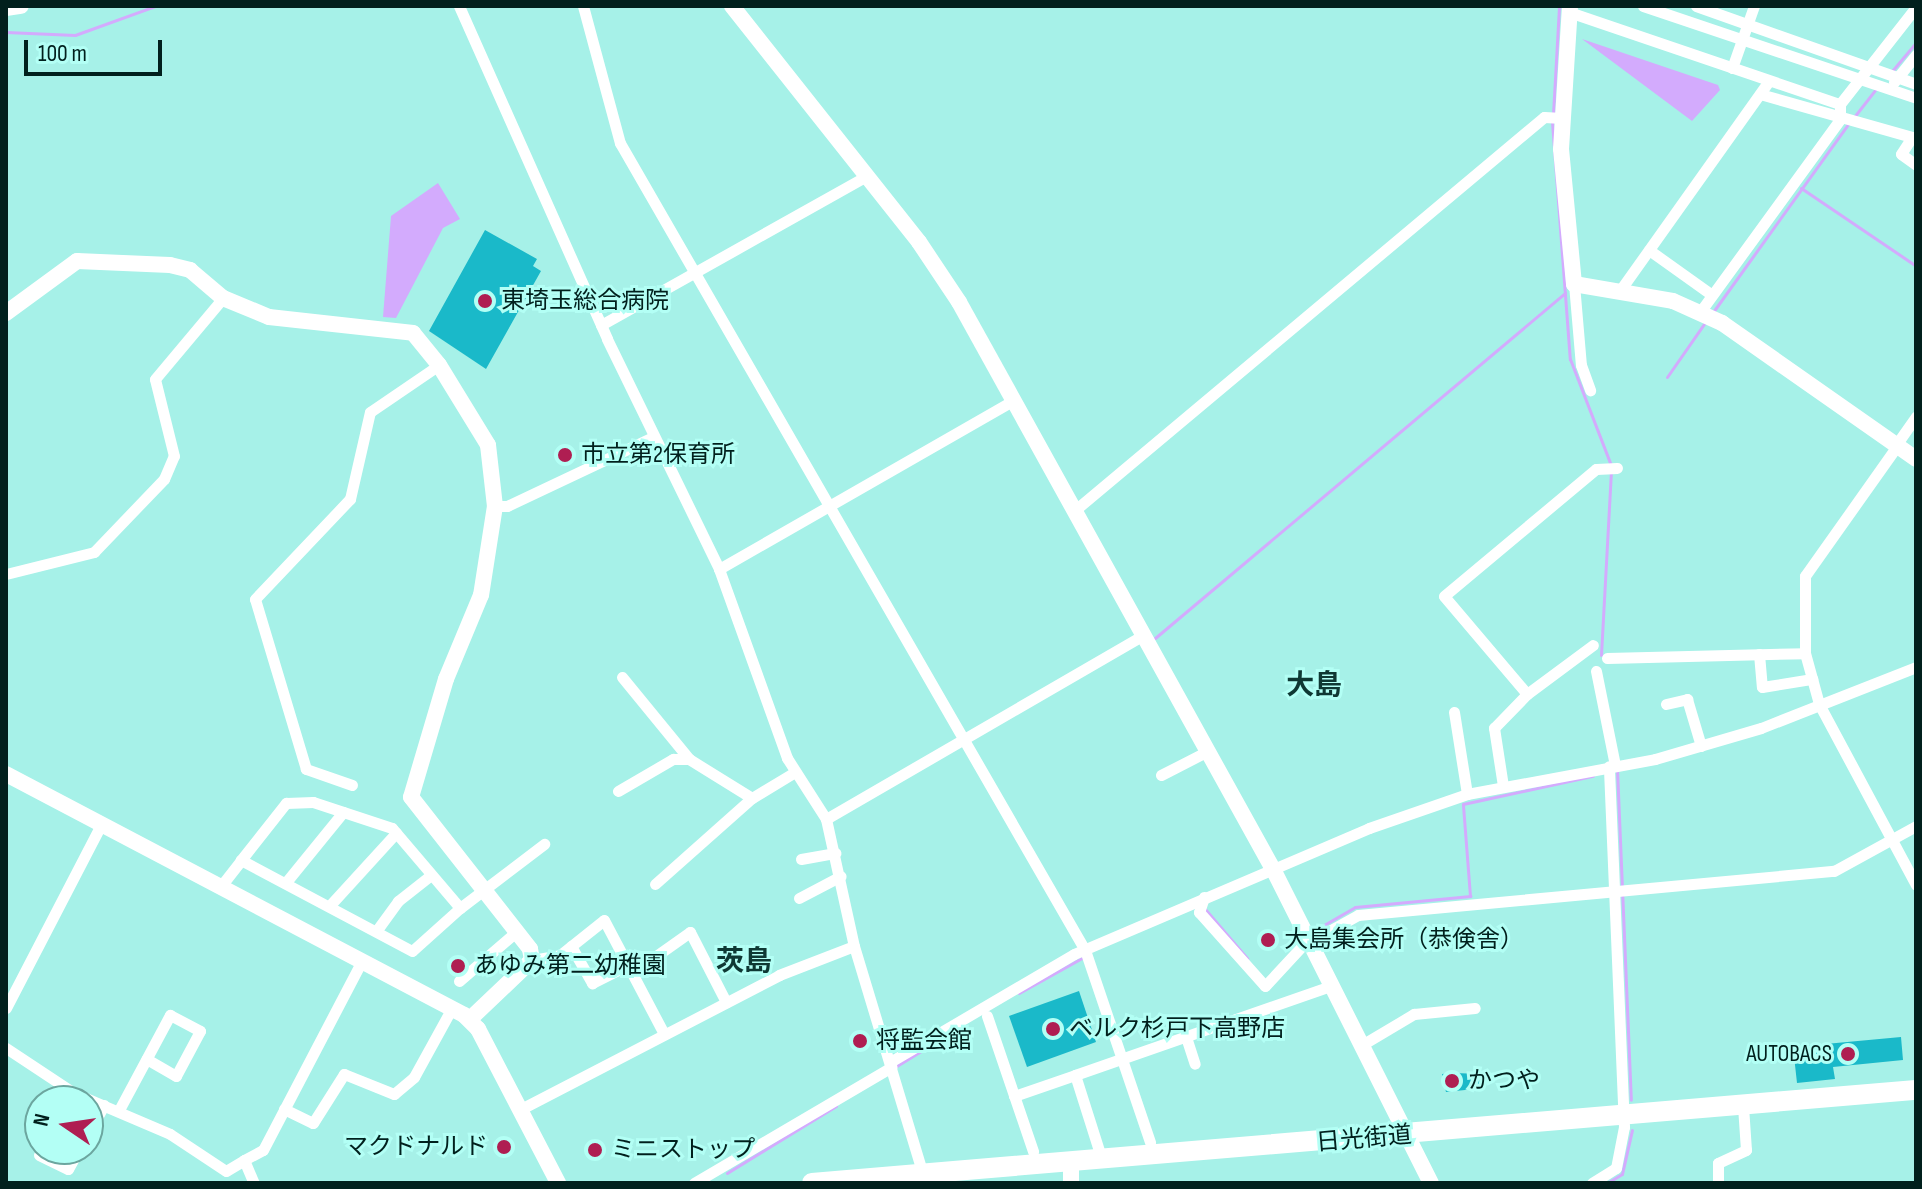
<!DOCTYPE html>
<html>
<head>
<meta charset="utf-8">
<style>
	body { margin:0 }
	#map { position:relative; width:1922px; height:1189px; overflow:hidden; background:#a6f1e8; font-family:"Sofia Sans Condensed","Noto Sans JP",sans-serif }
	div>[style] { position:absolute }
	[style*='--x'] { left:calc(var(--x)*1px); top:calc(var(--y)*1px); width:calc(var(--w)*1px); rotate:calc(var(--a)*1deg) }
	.water>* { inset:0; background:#d3abfd }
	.stream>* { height:3px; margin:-1.5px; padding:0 1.5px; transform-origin:1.5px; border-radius:1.5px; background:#d3abfd }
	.building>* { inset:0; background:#1ab9c9 }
	.street>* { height:11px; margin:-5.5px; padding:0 5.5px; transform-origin:5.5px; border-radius:5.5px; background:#fff }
	.secondary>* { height:16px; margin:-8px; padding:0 8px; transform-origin:8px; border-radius:8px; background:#fff }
	.highway>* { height:20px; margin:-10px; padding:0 10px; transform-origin:10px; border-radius:10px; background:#fff }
	.dots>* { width:22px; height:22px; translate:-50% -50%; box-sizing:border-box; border:4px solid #b3fff5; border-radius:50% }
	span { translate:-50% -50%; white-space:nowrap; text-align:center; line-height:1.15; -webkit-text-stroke:6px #b3fff5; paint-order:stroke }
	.poi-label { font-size:24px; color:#01201d }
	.left { translate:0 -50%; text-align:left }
	.right { translate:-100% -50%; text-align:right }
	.street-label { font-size:24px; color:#01201d }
	.quarter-label { font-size:28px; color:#0f3834; font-weight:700 }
	.frame { position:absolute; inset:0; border:8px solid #01201d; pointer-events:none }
	.north { position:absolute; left:24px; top:1085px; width:80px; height:80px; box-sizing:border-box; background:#b3fff5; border:2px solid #6ca69f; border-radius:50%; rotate:283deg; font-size:22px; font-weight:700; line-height:32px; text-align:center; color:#01201d }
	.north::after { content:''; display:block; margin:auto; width:28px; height:36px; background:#af1e52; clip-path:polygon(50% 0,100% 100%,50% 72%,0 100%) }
	.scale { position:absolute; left:24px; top:40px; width:138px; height:36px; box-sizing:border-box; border:4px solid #01201d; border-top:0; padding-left:10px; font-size:24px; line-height:28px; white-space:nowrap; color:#01201d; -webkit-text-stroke:6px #b3fff5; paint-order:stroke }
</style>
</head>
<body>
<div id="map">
	<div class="water">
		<div style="clip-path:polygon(1582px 39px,1718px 85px,1720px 90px,1692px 121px)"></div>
		<div style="clip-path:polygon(438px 183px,460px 219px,443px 228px,396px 318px,383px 317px,391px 216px)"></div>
	</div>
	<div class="stream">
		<div style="--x:356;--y:6;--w:86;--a:0"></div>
		<div style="--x:6;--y:32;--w:69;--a:2.5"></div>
		<div style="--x:75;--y:35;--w:85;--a:-19.9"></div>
		<div style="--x:1892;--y:71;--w:38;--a:-50"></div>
		<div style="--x:1553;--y:114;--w:108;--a:-86.8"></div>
		<div style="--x:1854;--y:117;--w:36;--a:-52"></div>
		<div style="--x:1552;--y:122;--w:238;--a:85.7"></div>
		<div style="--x:1570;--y:359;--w:114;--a:68.9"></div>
		<div style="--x:1801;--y:188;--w:139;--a:34.1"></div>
		<div style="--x:1713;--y:312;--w:233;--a:-54.3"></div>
		<div style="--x:1667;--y:377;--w:68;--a:-55.1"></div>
		<div style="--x:1155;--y:638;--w:536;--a:-40.08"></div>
		<div style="--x:1601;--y:655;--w:182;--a:-86.9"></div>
		<div style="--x:1617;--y:769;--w:331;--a:87.6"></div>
		<div style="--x:1205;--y:909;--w:65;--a:49.4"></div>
		<div style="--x:1310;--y:933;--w:52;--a:-30"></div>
		<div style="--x:1355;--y:907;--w:116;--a:-5.5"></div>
		<div style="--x:1470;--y:896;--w:92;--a:-94.4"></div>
		<div style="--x:1463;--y:804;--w:133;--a:-12.2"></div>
		<div style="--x:1019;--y:993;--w:72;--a:-29.1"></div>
		<div style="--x:895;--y:1067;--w:61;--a:-31.6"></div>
		<div style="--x:727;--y:1173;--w:128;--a:-31.6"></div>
		<div style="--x:1607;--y:1183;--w:17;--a:-31"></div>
		<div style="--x:1622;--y:1174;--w:45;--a:-77.2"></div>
	</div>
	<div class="building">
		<div style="clip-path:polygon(485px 230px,537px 259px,533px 266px,541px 271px,486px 369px,429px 331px)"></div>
		<div style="clip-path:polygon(1079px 991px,1096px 1042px,1027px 1067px,1009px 1016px)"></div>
		<div style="clip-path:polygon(1901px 1037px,1903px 1060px,1833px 1067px,1835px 1079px,1797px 1083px,1793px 1047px)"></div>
		<div style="clip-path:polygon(1454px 1073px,1482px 1074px,1484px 1088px,1446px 1092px,1442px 1074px)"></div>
	</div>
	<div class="street">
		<div style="--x:459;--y:6;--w:364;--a:66"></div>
		<div style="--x:607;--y:339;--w:256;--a:64"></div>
		<div style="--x:719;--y:569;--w:201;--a:70.2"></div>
		<div style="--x:787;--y:758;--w:72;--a:57.4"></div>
		<div style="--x:826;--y:819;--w:130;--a:77.6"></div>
		<div style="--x:854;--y:946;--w:238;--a:73.2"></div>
		<div style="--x:583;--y:6;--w:142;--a:74.9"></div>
		<div style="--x:620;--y:143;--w:931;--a:60.05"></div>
		<div style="--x:1085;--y:950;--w:203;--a:71.3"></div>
		<div style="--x:1643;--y:6;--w:288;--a:18.6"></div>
		<div style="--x:1696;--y:6;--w:233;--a:19.5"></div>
		<div style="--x:1569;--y:12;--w:286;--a:18.8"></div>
		<div style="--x:1840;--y:104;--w:123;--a:-51.9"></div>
		<div style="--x:1732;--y:68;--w:66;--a:-70.5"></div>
		<div style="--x:1894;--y:82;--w:35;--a:-51"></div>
		<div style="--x:1760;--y:94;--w:162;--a:15.8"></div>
		<div style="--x:1912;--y:137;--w:20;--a:123"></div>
		<div style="--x:1901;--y:154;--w:19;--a:36"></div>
		<div style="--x:1649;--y:250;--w:77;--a:35.5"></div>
		<div style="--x:1574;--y:284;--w:81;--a:85.1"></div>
		<div style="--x:1581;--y:365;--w:27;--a:70"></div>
		<div style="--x:1621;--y:289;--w:254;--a:-54.6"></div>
		<div style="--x:1700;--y:312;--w:238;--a:-54"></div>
		<div style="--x:1840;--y:119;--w:15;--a:-90"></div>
		<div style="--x:601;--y:325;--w:304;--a:-29.3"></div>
		<div style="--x:1896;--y:445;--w:35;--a:-55"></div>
		<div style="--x:1897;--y:446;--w:159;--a:125.3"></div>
		<div style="--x:1805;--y:576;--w:77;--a:90"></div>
		<div style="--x:1805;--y:653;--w:53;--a:74.6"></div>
		<div style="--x:1819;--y:704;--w:205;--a:61.8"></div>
		<div style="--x:495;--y:506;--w:12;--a:0"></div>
		<div style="--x:507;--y:506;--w:161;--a:-25.3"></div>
		<div style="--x:1074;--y:511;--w:613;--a:-39.97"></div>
		<div style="--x:1544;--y:117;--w:18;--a:3"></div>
		<div style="--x:719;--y:569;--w:340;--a:-29.8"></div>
		<div style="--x:6;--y:574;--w:91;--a:-14"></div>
		<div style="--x:94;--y:552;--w:101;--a:-46.2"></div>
		<div style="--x:164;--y:479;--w:25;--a:-67"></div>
		<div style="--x:174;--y:456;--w:79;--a:-103.9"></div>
		<div style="--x:155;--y:379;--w:106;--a:-50"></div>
		<div style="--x:1759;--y:654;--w:33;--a:85"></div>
		<div style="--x:1762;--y:687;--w:51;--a:-9.1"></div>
		<div style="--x:1607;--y:658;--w:198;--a:-1.4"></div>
		<div style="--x:1596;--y:671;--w:96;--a:78.6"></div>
		<div style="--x:622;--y:677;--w:106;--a:50.7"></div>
		<div style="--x:1527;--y:694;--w:128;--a:-130.3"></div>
		<div style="--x:1444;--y:596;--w:198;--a:-39.9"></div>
		<div style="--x:1596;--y:469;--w:21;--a:-3"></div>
		<div style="--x:1666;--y:704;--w:22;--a:-13"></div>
		<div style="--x:1687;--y:699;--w:49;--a:73.4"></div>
		<div style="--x:1454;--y:712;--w:83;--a:81"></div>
		<div style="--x:1161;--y:775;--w:48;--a:-27.1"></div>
		<div style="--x:352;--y:785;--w:49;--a:-160.8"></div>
		<div style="--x:306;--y:769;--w:177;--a:-106.7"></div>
		<div style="--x:255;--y:599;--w:138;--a:-46.5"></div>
		<div style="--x:350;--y:499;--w:89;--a:-77.1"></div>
		<div style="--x:370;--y:412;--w:83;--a:-34.3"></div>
		<div style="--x:1503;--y:786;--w:59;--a:-98.8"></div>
		<div style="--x:1494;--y:728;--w:47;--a:-45.9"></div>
		<div style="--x:1527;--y:694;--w:82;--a:-36.6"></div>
		<div style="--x:618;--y:791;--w:64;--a:-30.2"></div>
		<div style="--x:673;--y:759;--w:16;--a:0"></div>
		<div style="--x:689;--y:759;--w:74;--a:31.8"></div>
		<div style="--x:752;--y:798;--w:50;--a:-31.2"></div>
		<div style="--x:826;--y:819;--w:363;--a:-30.1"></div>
		<div style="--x:801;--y:859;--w:35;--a:-10"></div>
		<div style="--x:287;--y:881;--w:89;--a:-50.9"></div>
		<div style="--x:655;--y:884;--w:130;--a:-41.6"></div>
		<div style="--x:221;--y:886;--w:33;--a:-52"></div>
		<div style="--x:241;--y:860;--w:73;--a:-51.7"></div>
		<div style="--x:286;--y:803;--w:27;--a:-2"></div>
		<div style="--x:313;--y:802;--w:83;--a:18.2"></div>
		<div style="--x:392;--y:828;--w:105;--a:49.6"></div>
		<div style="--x:460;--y:908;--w:64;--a:138.1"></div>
		<div style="--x:412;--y:951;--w:194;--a:-152"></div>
		<div style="--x:1204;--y:897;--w:16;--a:108"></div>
		<div style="--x:1199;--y:912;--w:99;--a:48.3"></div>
		<div style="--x:1265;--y:986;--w:54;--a:-47.2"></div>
		<div style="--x:1302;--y:946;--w:64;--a:-29"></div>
		<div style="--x:1358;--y:915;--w:478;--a:-5.3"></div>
		<div style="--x:1834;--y:871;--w:94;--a:-28.8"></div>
		<div style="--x:799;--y:898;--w:47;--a:-27.6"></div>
		<div style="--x:332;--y:903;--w:95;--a:-47.6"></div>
		<div style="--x:460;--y:908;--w:106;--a:-37.3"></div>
		<div style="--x:377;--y:930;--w:36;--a:-54"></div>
		<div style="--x:398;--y:901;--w:42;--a:-38.2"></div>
		<div style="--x:571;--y:946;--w:43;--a:60.4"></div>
		<div style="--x:592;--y:983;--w:40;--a:-26.6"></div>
		<div style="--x:532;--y:960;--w:28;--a:-10"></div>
		<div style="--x:560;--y:955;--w:56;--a:-38.5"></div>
		<div style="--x:604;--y:920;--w:129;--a:62.2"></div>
		<div style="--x:632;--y:973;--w:71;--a:-35.3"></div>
		<div style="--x:690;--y:932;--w:79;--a:62.8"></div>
		<div style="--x:459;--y:981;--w:75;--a:-40.7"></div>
		<div style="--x:6;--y:1008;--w:206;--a:-62.6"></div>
		<div style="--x:987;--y:1016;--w:143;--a:71.2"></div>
		<div style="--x:1186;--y:1037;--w:28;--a:72"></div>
		<div style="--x:1360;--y:1046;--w:63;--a:-30.7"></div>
		<div style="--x:1414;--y:1014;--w:61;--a:-5.6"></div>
		<div style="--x:6;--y:1048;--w:82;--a:33.5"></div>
		<div style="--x:74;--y:1093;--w:104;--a:23.1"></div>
		<div style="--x:170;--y:1134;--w:67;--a:33.5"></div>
		<div style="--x:226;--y:1171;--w:21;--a:-31"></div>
		<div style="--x:244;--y:1160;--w:25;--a:67"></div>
		<div style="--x:890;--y:1062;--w:213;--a:-30.4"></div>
		<div style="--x:1074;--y:954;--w:321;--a:-23.1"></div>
		<div style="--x:1369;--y:828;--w:104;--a:-19.1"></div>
		<div style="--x:1467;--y:794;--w:191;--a:-10.5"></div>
		<div style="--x:1655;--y:759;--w:110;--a:-16.3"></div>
		<div style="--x:1761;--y:728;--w:167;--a:-21.5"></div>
		<div style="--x:1014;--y:1096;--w:65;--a:-19"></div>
		<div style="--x:284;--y:1109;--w:32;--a:26"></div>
		<div style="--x:313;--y:1123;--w:58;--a:-57.7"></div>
		<div style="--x:344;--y:1074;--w:54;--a:21.8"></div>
		<div style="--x:394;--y:1094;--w:26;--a:-40"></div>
		<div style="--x:414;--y:1077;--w:79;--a:-61.2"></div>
		<div style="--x:521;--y:1109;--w:291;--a:-27.4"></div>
		<div style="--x:779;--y:975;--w:80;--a:-21.1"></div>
		<div style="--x:119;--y:1110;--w:108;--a:-61.8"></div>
		<div style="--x:170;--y:1015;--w:34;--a:28"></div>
		<div style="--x:200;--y:1031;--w:51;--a:118.1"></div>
		<div style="--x:176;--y:1076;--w:34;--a:-150"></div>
		<div style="--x:88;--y:1134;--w:33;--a:-61"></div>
		<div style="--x:39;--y:1155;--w:32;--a:26"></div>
		<div style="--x:68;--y:1169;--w:23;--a:-61"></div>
		<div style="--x:244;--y:1160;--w:21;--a:-28"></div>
		<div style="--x:263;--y:1150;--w:213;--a:-62.4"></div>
		<div style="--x:1102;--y:1160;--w:89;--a:-107.6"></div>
		<div style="--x:1075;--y:1075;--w:271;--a:-19.2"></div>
		<div style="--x:694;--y:1183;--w:229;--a:-30.4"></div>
		<div style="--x:1592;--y:1183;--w:28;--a:-32"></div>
		<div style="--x:1616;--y:1168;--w:42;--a:-79"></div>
		<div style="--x:1624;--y:1127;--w:361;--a:-92.4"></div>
		<div style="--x:1718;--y:1183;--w:20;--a:-90"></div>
		<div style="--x:1718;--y:1163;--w:31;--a:-25"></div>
		<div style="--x:1746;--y:1150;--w:44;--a:-93.9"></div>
	</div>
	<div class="secondary">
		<div style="--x:732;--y:6;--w:301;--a:51.6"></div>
		<div style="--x:919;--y:242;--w:72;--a:56.3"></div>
		<div style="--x:959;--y:302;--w:650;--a:61.03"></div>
		<div style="--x:1274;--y:871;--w:349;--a:63.3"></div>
		<div style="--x:1570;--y:6;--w:143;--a:93.6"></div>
		<div style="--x:1561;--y:149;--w:136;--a:84.5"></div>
		<div style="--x:1574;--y:284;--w:100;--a:9.7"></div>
		<div style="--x:1673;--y:301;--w:54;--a:24.2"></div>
		<div style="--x:1722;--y:323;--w:237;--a:35"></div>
		<div style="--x:6;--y:8;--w:15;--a:-8"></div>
		<div style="--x:6;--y:313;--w:88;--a:-36.2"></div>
		<div style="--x:77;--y:261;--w:93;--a:2.5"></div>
		<div style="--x:170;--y:265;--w:21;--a:14"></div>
		<div style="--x:190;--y:270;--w:43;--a:40.3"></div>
		<div style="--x:223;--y:298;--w:50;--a:22.4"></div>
		<div style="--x:269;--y:317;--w:145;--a:6.3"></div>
		<div style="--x:413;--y:333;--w:41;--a:50.9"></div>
		<div style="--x:439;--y:365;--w:94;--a:58.5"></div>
		<div style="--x:488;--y:445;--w:61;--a:83.5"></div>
		<div style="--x:495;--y:506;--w:90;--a:98.9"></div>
		<div style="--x:481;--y:595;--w:91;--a:112.6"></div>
		<div style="--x:446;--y:679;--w:123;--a:106.5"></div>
		<div style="--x:411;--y:797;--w:193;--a:51.9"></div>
		<div style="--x:530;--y:949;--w:11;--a:80"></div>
		<div style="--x:532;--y:960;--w:86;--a:136.4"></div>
		<div style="--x:6;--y:774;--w:518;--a:27.75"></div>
		<div style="--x:464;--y:1015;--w:20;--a:45"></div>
		<div style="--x:478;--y:1029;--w:174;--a:62.5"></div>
		<div style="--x:1071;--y:1183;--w:19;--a:-90"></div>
	</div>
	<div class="highway">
		<div style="--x:812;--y:1183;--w:1108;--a:-4.82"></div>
	</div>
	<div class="dots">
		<div style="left:485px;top:301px;background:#af1e52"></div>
		<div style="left:565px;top:455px;background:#af1e52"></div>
		<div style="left:1268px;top:940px;background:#af1e52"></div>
		<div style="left:458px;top:966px;background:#af1e52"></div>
		<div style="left:1053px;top:1029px;background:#af1e52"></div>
		<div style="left:860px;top:1041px;background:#af1e52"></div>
		<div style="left:1848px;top:1054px;background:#af1e52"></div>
		<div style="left:1452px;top:1081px;background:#af1e52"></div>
		<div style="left:504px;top:1147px;background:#af1e52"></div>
		<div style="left:595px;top:1150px;background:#af1e52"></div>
	</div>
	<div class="poi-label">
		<span class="left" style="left:501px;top:301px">東埼玉総合病院</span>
		<span class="left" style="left:581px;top:455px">市立第2保育所</span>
		<span class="left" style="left:1284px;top:940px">大島集会所（恭倹舎）</span>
		<span class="left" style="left:474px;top:966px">あゆみ第二幼稚園</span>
		<span class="left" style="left:1069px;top:1029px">ベルク杉戸下高野店</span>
		<span class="left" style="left:876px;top:1041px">将監会館</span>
		<span class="right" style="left:1832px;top:1054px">AUTOBACS</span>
		<span class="left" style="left:1468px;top:1081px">かつや</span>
		<span class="right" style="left:488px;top:1147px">マクドナルド</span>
		<span class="left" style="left:611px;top:1150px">ミニストップ</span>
	</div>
	<div class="street-label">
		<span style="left:1364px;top:1139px;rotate:-5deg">日光街道</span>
	</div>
	<div class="quarter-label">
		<span style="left:1314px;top:686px">大島</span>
		<span style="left:744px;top:962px">茨島</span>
	</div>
	<div class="frame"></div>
	<div class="north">N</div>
	<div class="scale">100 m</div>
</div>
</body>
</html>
